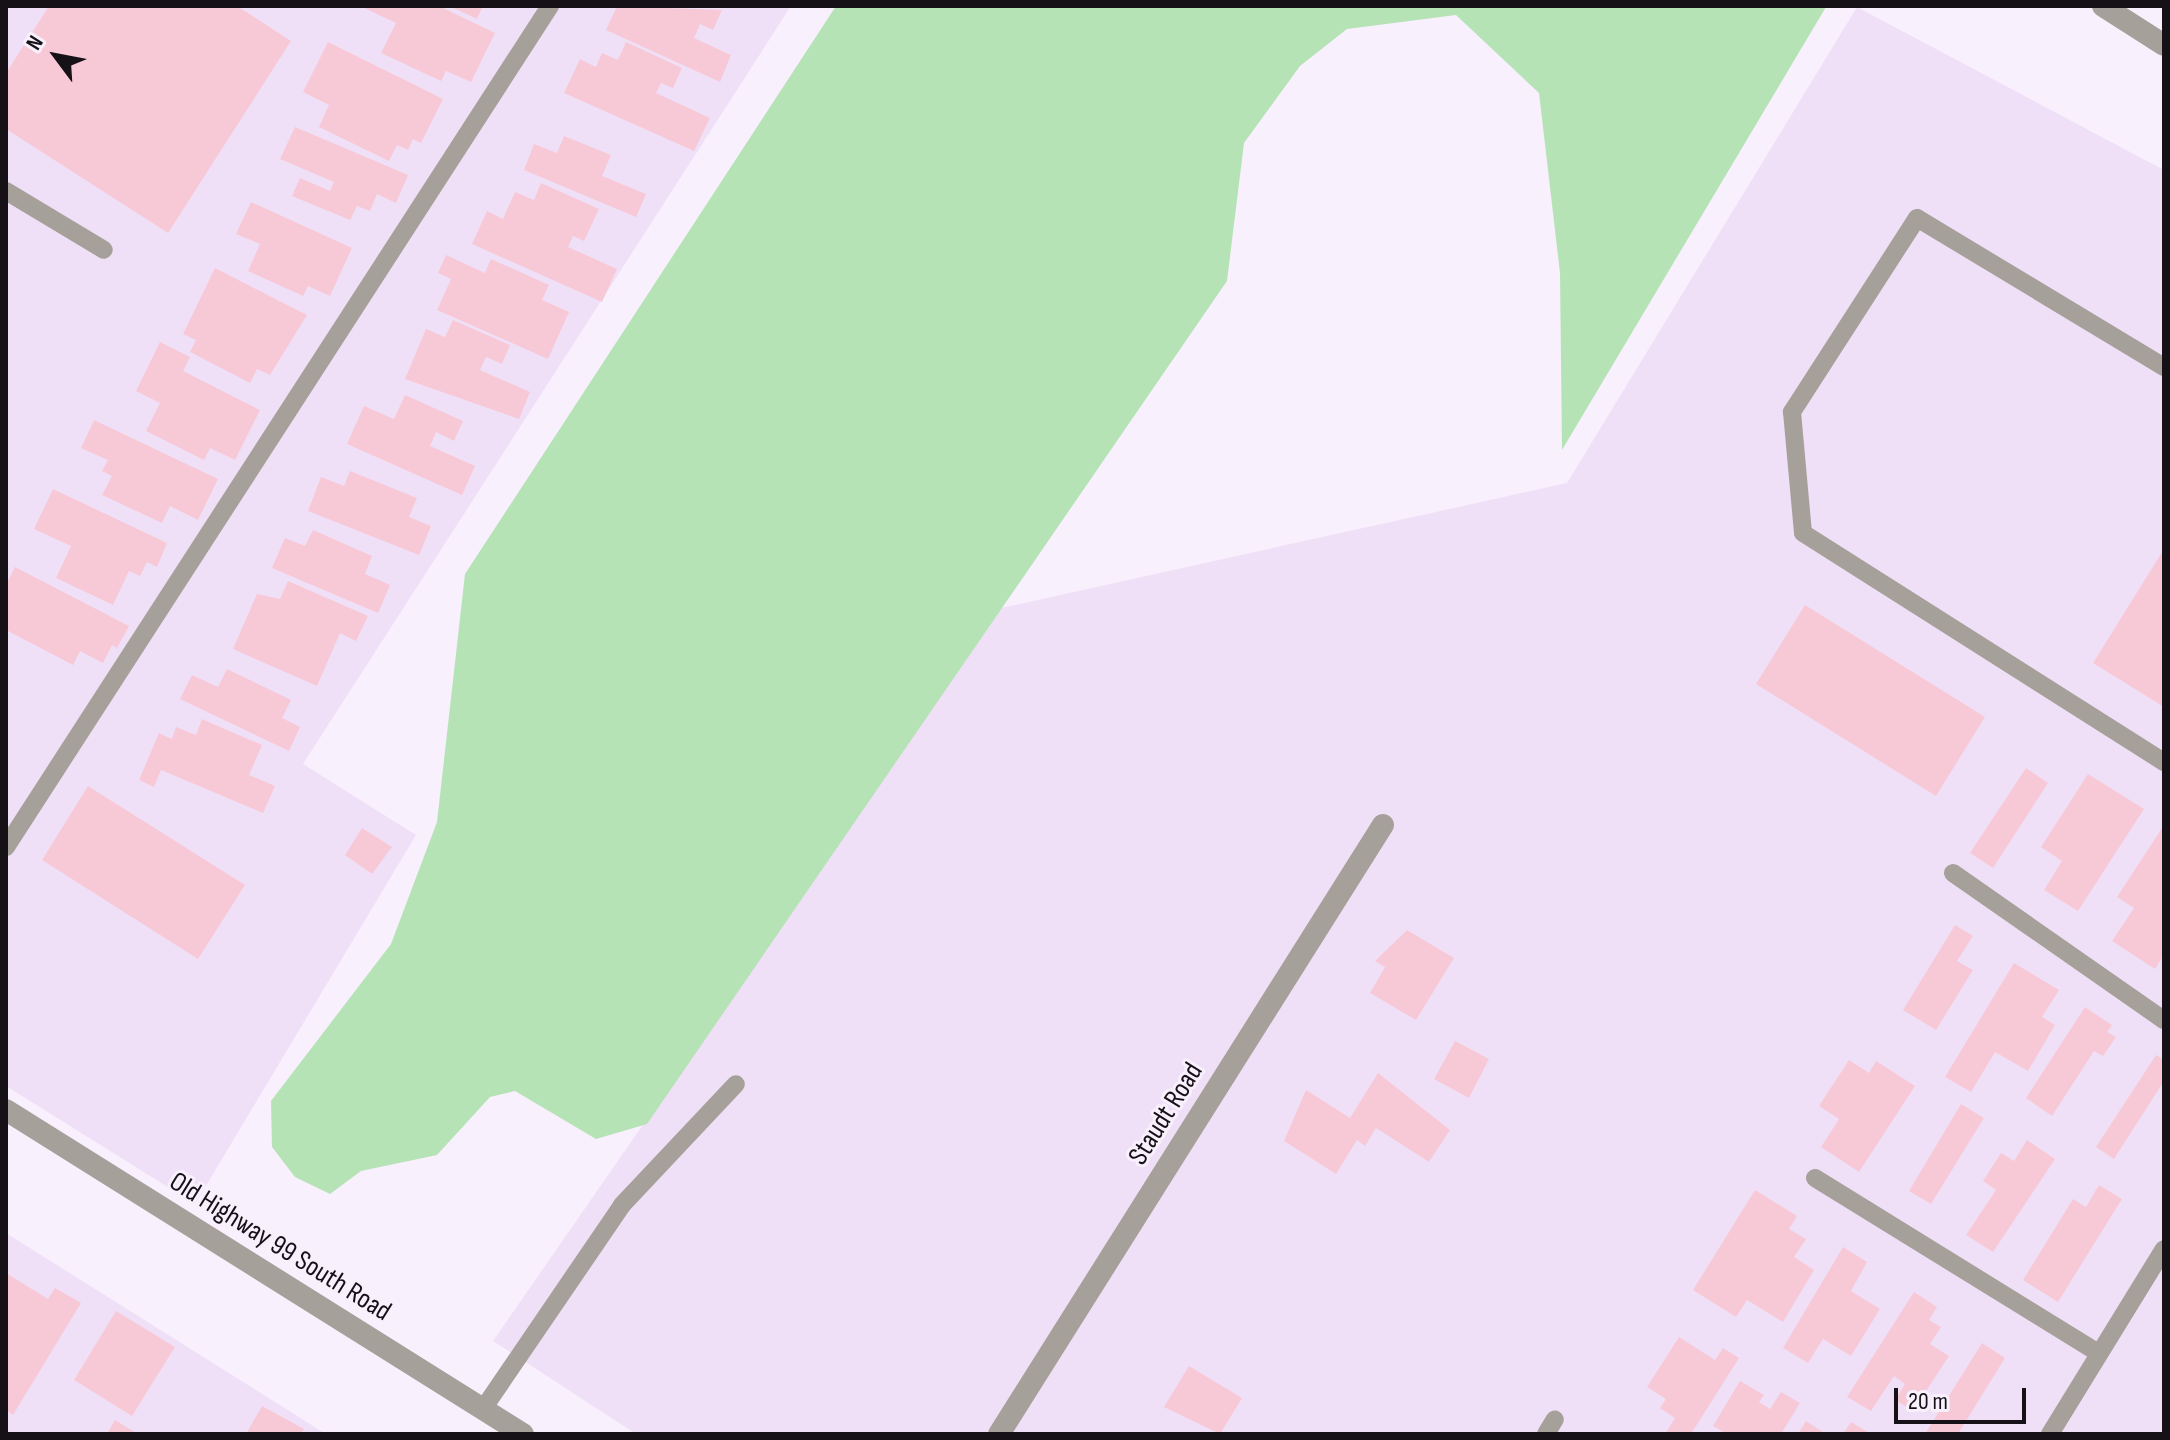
<!DOCTYPE html>
<html>
<head>
<meta charset="utf-8">
<style>
	body { margin:0 }
	#map { position:relative; width:2170px; height:1440px; overflow:hidden; background:#f8f0fd; font-family:"Sofia Sans Condensed",sans-serif }
	div>[style] { position:absolute }
	[style*='--x'] { left:calc(var(--x)*1px); top:calc(var(--y)*1px); width:calc(var(--w)*1px); rotate:calc(var(--a)*1deg) }
	.built>* { inset:0; background:#f0e0f7 }
	.green>* { inset:0; background:#b6e3b6 }
	.building>* { inset:0; background:#f7c9d7 }
	.service>* { height:18px; margin:-9px; padding:0 9px; transform-origin:9px; border-radius:9px; background:#a6a09a }
	.minor>* { height:22px; margin:-11px; padding:0 11px; transform-origin:11px; border-radius:11px; background:#a6a09a }
	.tertiary>* { height:22px; margin:-11px; padding:0 11px; transform-origin:11px; border-radius:11px; background:#a6a09a }
	span { translate:-50% -50%; white-space:nowrap; text-align:center; line-height:1.15; -webkit-text-stroke:6px #f8f0fd; paint-order:stroke }
	.street-label { font-size:28px; color:#151116 }
	.frame { position:absolute; inset:0; border:8px solid #151116; pointer-events:none }
	.north { position:absolute; left:16px; top:16px; width:80px; height:80px; -webkit-text-stroke:6px #f8f0fd; paint-order:stroke; rotate:302deg; font-size:22px; font-weight:700; line-height:32px; text-align:center; color:#151116 }
	.north::after { content:''; display:block; margin:auto; width:28px; height:36px; background:#151116; clip-path:polygon(50% 0,100% 100%,50% 72%,0 100%) }
	.scale { position:absolute; left:1894px; top:1388px; width:132px; height:36px; box-sizing:border-box; border:4px solid #151116; border-top:0; padding-left:10px; font-size:24px; line-height:28px; white-space:nowrap; color:#151116; -webkit-text-stroke:6px #f8f0fd; paint-order:stroke }
</style>
</head>
<body>
<div id="map">
	<div class="built">
		<div style="clip-path:polygon(6px 6px,791px 6px,303px 764px,416px 835px,195px 1204px,6px 1086px)"></div>
		<div style="clip-path:polygon(1857px 7px,2164px 170px,2164px 1434px,636px 1434px,493px 1341px,1001px 608px,1567px 483px)"></div>
		<div style="clip-path:polygon(6px 1233px,326px 1434px,6px 1434px)"></div>
	</div>
	<div class="green">
		<div style="clip-path:polygon(836px 6px,1826px 7px,1562px 450px,1560px 273px,1539px 93px,1456px 15px,1347px 29px,1300px 66px,1244px 143px,1227px 281px,647px 1124px,596px 1139px,515px 1091px,490px 1097px,437px 1155px,361px 1171px,330px 1194px,295px 1177px,272px 1147px,271px 1101px,391px 944px,437px 822px,465px 574px)"></div>
	</div>
	<div class="building">
		<div style="clip-path:polygon(49px 6px,237px 6px,291px 41px,168px 233px,6px 129px,6px 73px)"></div>
		<div style="clip-path:polygon(360px 6px,439px 6px,495px 33px,471px 82px,446px 71px,441px 81px,381px 53px,396px 23px)"></div>
		<div style="clip-path:polygon(449px 6px,483px 6px,477px 19px)"></div>
		<div style="clip-path:polygon(617px 6px,722px 10px,713px 30px,700px 24px,694px 38px,731px 55px,720px 82px,606px 30px)"></div>
		<div style="clip-path:polygon(328px 42px,443px 99px,421px 143px,413px 139px,408px 150px,397px 145px,389px 161px,319px 127px,329px 105px,303px 92px)"></div>
		<div style="clip-path:polygon(626px 42px,682px 68px,673px 88px,661px 83px,656px 93px,710px 118px,694px 151px,564px 93px,580px 59px,596px 67px,602px 53px,618px 60px)"></div>
		<div style="clip-path:polygon(295px 127px,408px 175px,396px 203px,377px 194px,370px 211px,357px 206px,350px 220px,292px 196px,300px 178px,330px 191px,334px 182px,280px 159px)"></div>
		<div style="clip-path:polygon(564px 136px,611px 155px,602px 176px,646px 194px,636px 217px,524px 170px,534px 144px,557px 153px)"></div>
		<div style="clip-path:polygon(541px 183px,599px 209px,584px 241px,573px 236px,568px 247px,617px 269px,602px 302px,472px 244px,487px 211px,503px 219px,515px 192px,534px 200px)"></div>
		<div style="clip-path:polygon(251px 202px,352px 248px,330px 296px,308px 286px,303px 296px,248px 271px,260px 244px,236px 234px)"></div>
		<div style="clip-path:polygon(446px 255px,485px 273px,491px 259px,549px 285px,542px 300px,569px 312px,548px 359px,437px 310px,451px 279px,438px 273px)"></div>
		<div style="clip-path:polygon(215px 268px,307px 315px,270px 375px,257px 369px,250px 383px,190px 352px,196px 340px,183px 334px)"></div>
		<div style="clip-path:polygon(453px 320px,510px 345px,502px 364px,486px 357px,480px 370px,530px 392px,519px 419px,405px 379px,426px 329px,445px 337px)"></div>
		<div style="clip-path:polygon(160px 342px,190px 357px,183px 371px,260px 410px,235px 460px,210px 448px,204px 460px,146px 431px,160px 403px,136px 391px)"></div>
		<div style="clip-path:polygon(405px 395px,463px 421px,454px 441px,436px 432px,430px 446px,475px 466px,462px 495px,347px 444px,364px 406px,394px 419px)"></div>
		<div style="clip-path:polygon(94px 420px,218px 479px,198px 520px,170px 506px,162px 523px,102px 495px,112px 476px,102px 471px,108px 460px,81px 448px)"></div>
		<div style="clip-path:polygon(350px 471px,417px 498px,409px 517px,431px 526px,419px 555px,308px 511px,321px 477px,344px 486px)"></div>
		<div style="clip-path:polygon(53px 489px,167px 543px,157px 567px,147px 562px,140px 576px,129px 571px,113px 605px,56px 578px,71px 546px,34px 529px)"></div>
		<div style="clip-path:polygon(313px 530px,372px 556px,365px 574px,390px 585px,378px 613px,272px 568px,285px 538px,305px 546px)"></div>
		<div style="clip-path:polygon(2164px 549px,2164px 707px,2093px 663px)"></div>
		<div style="clip-path:polygon(15px 567px,129px 626px,117px 648px,112px 645px,103px 663px,80px 651px,73px 665px,6px 630px,6px 585px)"></div>
		<div style="clip-path:polygon(288px 581px,368px 616px,356px 641px,340px 633px,317px 686px,233px 649px,257px 594px,280px 599px)"></div>
		<div style="clip-path:polygon(1805px 605px,1985px 717px,1936px 796px,1756px 684px)"></div>
		<div style="clip-path:polygon(227px 669px,291px 700px,282px 718px,300px 727px,289px 751px,180px 699px,192px 675px,218px 687px)"></div>
		<div style="clip-path:polygon(202px 719px,262px 745px,249px 775px,275px 786px,263px 813px,161px 770px,154px 787px,139px 780px,159px 733px,172px 739px,176px 727px,196px 735px)"></div>
		<div style="clip-path:polygon(2026px 768px,2048px 783px,1993px 868px,1970px 853px)"></div>
		<div style="clip-path:polygon(2088px 774px,2144px 809px,2078px 911px,2044px 890px,2062px 861px,2041px 847px)"></div>
		<div style="clip-path:polygon(88px 786px,245px 885px,198px 959px,42px 860px)"></div>
		<div style="clip-path:polygon(2164px 825px,2164px 955px,2155px 969px,2112px 941px,2134px 908px,2117px 897px)"></div>
		<div style="clip-path:polygon(362px 828px,392px 847px,372px 874px,345px 855px)"></div>
		<div style="clip-path:polygon(1955px 925px,1973px 936px,1957px 961px,1973px 970px,1936px 1030px,1903px 1010px)"></div>
		<div style="clip-path:polygon(1407px 930px,1454px 958px,1416px 1020px,1370px 993px,1385px 967px,1375px 961px)"></div>
		<div style="clip-path:polygon(2014px 963px,2059px 990px,2042px 1017px,2055px 1025px,2028px 1071px,1995px 1052px,1971px 1092px,1945px 1077px)"></div>
		<div style="clip-path:polygon(2085px 1007px,2112px 1025px,2107px 1032px,2116px 1037px,2103px 1056px,2094px 1051px,2052px 1116px,2026px 1098px)"></div>
		<div style="clip-path:polygon(1455px 1041px,1489px 1059px,1469px 1098px,1434px 1079px)"></div>
		<div style="clip-path:polygon(2156px 1055px,2164px 1060px,2164px 1081px,2114px 1159px,2096px 1147px)"></div>
		<div style="clip-path:polygon(1849px 1060px,1869px 1073px,1876px 1061px,1915px 1086px,1859px 1172px,1821px 1147px,1839px 1119px,1819px 1106px)"></div>
		<div style="clip-path:polygon(1378px 1073px,1450px 1130px,1429px 1162px,1376px 1128px,1365px 1146px,1357px 1140px,1336px 1174px,1284px 1141px,1306px 1090px,1350px 1118px)"></div>
		<div style="clip-path:polygon(1961px 1104px,1984px 1118px,1931px 1204px,1909px 1191px)"></div>
		<div style="clip-path:polygon(2027px 1140px,2055px 1159px,1993px 1252px,1966px 1235px,1996px 1190px,1983px 1181px,2001px 1153px,2014px 1161px)"></div>
		<div style="clip-path:polygon(2099px 1185px,2122px 1199px,2058px 1302px,2023px 1280px,2073px 1199px,2086px 1207px)"></div>
		<div style="clip-path:polygon(1755px 1190px,1797px 1216px,1789px 1229px,1806px 1239px,1794px 1257px,1814px 1270px,1783px 1322px,1747px 1300px,1736px 1317px,1693px 1290px)"></div>
		<div style="clip-path:polygon(1843px 1247px,1867px 1262px,1851px 1291px,1880px 1309px,1851px 1356px,1823px 1339px,1808px 1363px,1783px 1348px)"></div>
		<div style="clip-path:polygon(6px 1273px,48px 1299px,55px 1288px,81px 1303px,13px 1415px,6px 1410px)"></div>
		<div style="clip-path:polygon(1914px 1292px,1937px 1307px,1929px 1320px,1941px 1327px,1930px 1344px,1949px 1356px,1913px 1411px,1895px 1400px,1905px 1384px,1894px 1376px,1871px 1411px,1847px 1397px)"></div>
		<div style="clip-path:polygon(116px 1311px,175px 1347px,132px 1416px,74px 1380px)"></div>
		<div style="clip-path:polygon(1679px 1337px,1715px 1360px,1723px 1348px,1739px 1358px,1691px 1434px,1665px 1434px,1675px 1418px,1660px 1408px,1666px 1399px,1647px 1387px)"></div>
		<div style="clip-path:polygon(1982px 1343px,2005px 1358px,1958px 1434px,1925px 1434px)"></div>
		<div style="clip-path:polygon(1189px 1366px,1242px 1398px,1220px 1434px,1164px 1407px)"></div>
		<div style="clip-path:polygon(1740px 1381px,1764px 1395px,1759px 1402px,1770px 1409px,1781px 1392px,1800px 1403px,1781px 1434px,1727px 1434px,1713px 1426px)"></div>
		<div style="clip-path:polygon(262px 1406px,304px 1429px,301px 1434px,246px 1434px)"></div>
		<div style="clip-path:polygon(115px 1420px,138px 1434px,107px 1434px)"></div>
		<div style="clip-path:polygon(1806px 1421px,1826px 1434px,1798px 1434px)"></div>
		<div style="clip-path:polygon(1851px 1422px,1871px 1434px,1843px 1434px)"></div>
	</div>
	<div class="service">
		<div style="--x:6;--y:191;--w:114;--a:31"></div>
		<div style="--x:2164;--y:367;--w:288;--a:-148.9"></div>
		<div style="--x:1917;--y:218;--w:231;--a:122.8"></div>
		<div style="--x:1792;--y:412;--w:121;--a:84.8"></div>
		<div style="--x:1803;--y:533;--w:428;--a:32.4"></div>
		<div style="--x:6;--y:847;--w:1002;--a:-57.1"></div>
		<div style="--x:1953;--y:873;--w:257;--a:34.9"></div>
		<div style="--x:1815;--y:1178;--w:331;--a:31.7"></div>
		<div style="--x:483;--y:1409;--w:247;--a:-55.7"></div>
		<div style="--x:622;--y:1205;--w:166;--a:-46.7"></div>
		<div style="--x:1546;--y:1434;--w:17;--a:-59"></div>
		<div style="--x:2050;--y:1434;--w:217;--a:-58.4"></div>
	</div>
	<div class="minor">
		<div style="--x:2103;--y:6;--w:72;--a:32.6"></div>
		<div style="--x:999;--y:1434;--w:720;--a:-57.77"></div>
	</div>
	<div class="tertiary">
		<div style="--x:6;--y:1110;--w:610;--a:32.08"></div>
	</div>
	<div class="street-label">
		<span style="left:1166px;top:1114px;rotate:-58deg">Staudt Road</span>
		<span style="left:280px;top:1247px;rotate:32deg">Old Highway 99 South Road</span>
	</div>
	<div class="frame"></div>
	<div class="north">N</div>
	<div class="scale">20 m</div>
</div>
</body>
</html>
